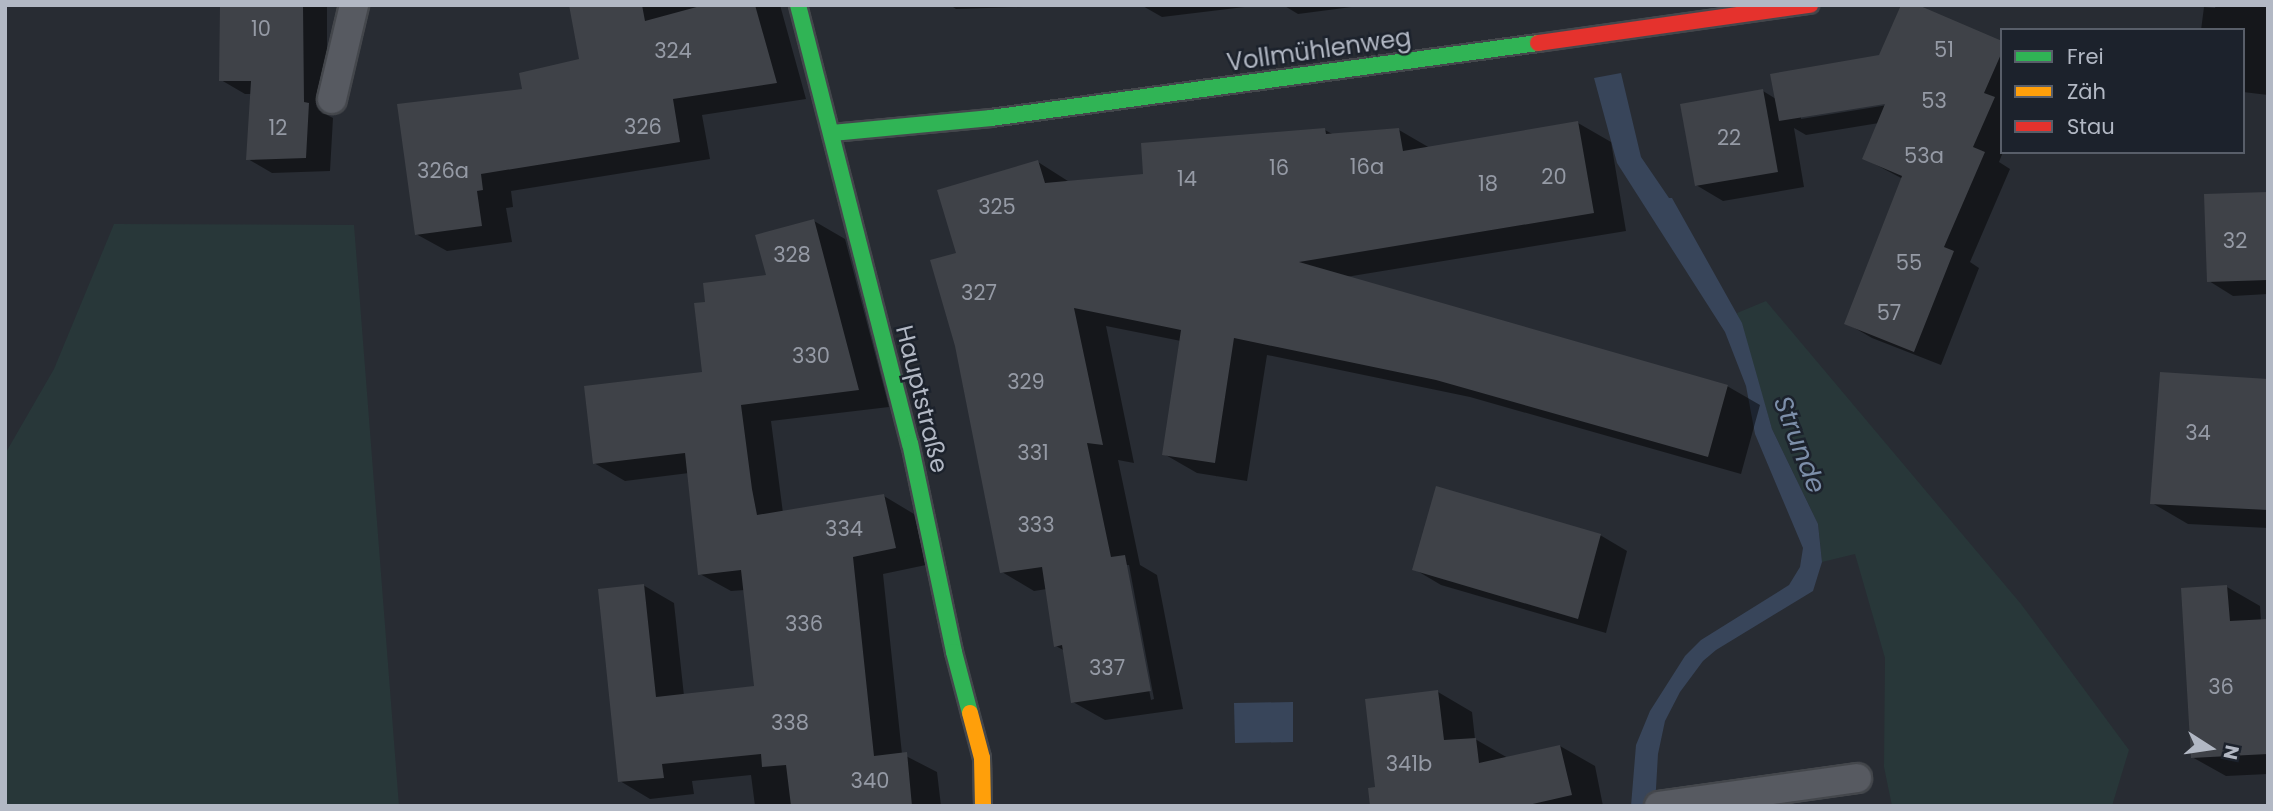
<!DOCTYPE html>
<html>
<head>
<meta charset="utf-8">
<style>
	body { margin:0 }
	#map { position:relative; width:2273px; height:811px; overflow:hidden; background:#282c33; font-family:Poppins,sans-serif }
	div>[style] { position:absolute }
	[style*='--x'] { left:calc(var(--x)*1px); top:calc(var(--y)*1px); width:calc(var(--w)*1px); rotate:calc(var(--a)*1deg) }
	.green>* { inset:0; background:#283739 }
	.water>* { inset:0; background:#38455a }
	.shadow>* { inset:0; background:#0007 }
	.building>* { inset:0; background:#3f4248 }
	.roads { filter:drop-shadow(2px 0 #44474c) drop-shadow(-2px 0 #44474c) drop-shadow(0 2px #44474c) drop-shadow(0 -2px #44474c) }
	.lane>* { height:28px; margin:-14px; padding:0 14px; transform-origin:14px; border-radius:14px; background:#575a61 }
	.fast>* { height:16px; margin:-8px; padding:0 8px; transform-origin:8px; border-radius:8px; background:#30b455 }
	.slow>* { height:16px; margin:-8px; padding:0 8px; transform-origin:8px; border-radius:8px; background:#ff9f0a }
	.jam>* { height:16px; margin:-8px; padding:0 8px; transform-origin:8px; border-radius:8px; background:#e5322d }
	span { translate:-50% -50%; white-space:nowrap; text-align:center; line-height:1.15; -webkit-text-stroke:5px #1c222c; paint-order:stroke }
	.number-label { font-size:21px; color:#959aa5 }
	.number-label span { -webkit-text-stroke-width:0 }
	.street-label { font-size:24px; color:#b2b8c4 }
	.water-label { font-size:26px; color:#7c8ea9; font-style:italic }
	.frame { position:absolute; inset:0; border:7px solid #b2b8c4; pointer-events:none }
	.legend { position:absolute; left:2000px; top:28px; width:245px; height:126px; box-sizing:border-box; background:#1c222c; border:2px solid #585e69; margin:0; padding:9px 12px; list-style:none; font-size:21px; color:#b2b8c4 }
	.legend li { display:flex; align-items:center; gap:14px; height:35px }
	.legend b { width:35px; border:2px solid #585e69 }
	.north { position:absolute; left:2175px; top:713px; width:70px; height:70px; -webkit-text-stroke:5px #1c222c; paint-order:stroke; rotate:102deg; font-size:19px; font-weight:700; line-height:28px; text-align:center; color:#b2b8c4 }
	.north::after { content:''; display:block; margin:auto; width:24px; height:32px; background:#b2b8c4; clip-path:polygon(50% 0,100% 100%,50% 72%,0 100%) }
</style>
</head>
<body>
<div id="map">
	<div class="green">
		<div style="clip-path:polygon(114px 224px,354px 225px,399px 806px,5px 806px,5px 454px,54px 369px)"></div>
		<div style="clip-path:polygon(1766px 301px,2021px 604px,2129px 750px,2112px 806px,1892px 806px,1884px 767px,1885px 658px,1855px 554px,1822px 562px,1818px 524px,1772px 429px,1737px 313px)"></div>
	</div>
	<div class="water">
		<div style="clip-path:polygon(1621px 73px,1641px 157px,1669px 198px,1672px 198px,1742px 323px,1772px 429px,1818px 524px,1822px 562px,1813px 591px,1716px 650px,1703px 661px,1680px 692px,1665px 721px,1658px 754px,1655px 806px,1631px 806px,1636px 745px,1650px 711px,1685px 656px,1701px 640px,1789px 585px,1800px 567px,1803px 548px,1755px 434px,1746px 386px,1725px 332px,1617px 163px,1594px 78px)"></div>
		<div style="clip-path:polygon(1293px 702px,1293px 742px,1235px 743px,1234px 703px)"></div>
	</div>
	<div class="shadow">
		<div style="clip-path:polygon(221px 5px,327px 5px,327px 115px,333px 118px,330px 171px,272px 173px,248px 159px,252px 94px,245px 94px,221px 80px)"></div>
		<div style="clip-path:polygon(571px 5px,780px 5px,806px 99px,702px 115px,710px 159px,511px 191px,513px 207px,506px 208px,512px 242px,447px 251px,416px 234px,524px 91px,581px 60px)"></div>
		<div style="clip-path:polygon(950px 5px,1054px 5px,1054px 6px,956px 9px)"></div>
		<div style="clip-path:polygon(1141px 5px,1261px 5px,1162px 17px)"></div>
		<div style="clip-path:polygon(1283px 5px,1367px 5px,1298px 14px)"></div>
		<div style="clip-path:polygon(2216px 5px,2268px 5px,2268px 95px,2243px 92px,2243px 30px,2201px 30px,2204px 7px,2215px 8px)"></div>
		<div style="clip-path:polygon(evenodd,2002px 43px,2003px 152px,1999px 162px,2010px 169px,1970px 262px,1979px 268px,1941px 365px,1872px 338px,1846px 323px,1903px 179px,1865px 159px,1879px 123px,1806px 135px,1794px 128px,1804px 187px,1723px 201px,1696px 185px,1763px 91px,1776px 99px,2002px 43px,1894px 101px,1894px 104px,1801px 119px,1801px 116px,1894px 101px)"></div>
		<div style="clip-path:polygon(evenodd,1578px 123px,1611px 142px,1626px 231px,1346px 277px,1727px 386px,1760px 405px,1741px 474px,1470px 397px,1267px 355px,1247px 481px,1197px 473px,1164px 454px,1181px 341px,1106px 326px,1134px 463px,1118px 460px,1140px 565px,1157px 575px,1183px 709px,1105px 720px,1073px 702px,1065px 651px,1056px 646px,1047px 589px,1034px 591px,1002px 572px,958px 254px,1038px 162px,1071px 183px,1145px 176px,1325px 130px,1334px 135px,1399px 130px,1430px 148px,1578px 123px,1125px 565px,1129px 565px,1154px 699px,1151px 700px,1125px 565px)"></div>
		<div style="clip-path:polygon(2268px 193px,2268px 294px,2233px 296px,2209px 281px)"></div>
		<div style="clip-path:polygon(814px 221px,845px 239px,889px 407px,771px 421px,783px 513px,884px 496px,914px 514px,926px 565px,883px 574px,902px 754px,937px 772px,941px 806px,755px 806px,751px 775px,692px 781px,694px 794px,650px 799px,620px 781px,643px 585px,674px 603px,684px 696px,756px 688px,745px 590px,731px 591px,700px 574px,689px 473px,625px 481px,594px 463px,704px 374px,707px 303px,768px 277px)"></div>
		<div style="clip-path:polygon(2268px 382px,2268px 528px,2188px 524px,2152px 503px)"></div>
		<div style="clip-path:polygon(1600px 535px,1627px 551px,1606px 633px,1441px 585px,1414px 569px)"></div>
		<div style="clip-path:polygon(2227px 587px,2260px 606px,2261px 621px,2268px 621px,2268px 774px,2226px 776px,2192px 757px)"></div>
		<div style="clip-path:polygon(1438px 692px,1472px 712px,1475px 739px,1508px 758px,1560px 746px,1595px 766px,1603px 806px,1396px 806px)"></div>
	</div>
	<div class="building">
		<div style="clip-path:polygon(220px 5px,303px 5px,304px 102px,309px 103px,306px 158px,246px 160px,251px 81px,219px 81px)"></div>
		<div style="clip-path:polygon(569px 5px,642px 5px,645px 21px,704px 5px,755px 5px,777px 83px,673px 99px,680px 142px,481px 174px,483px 190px,477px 191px,482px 226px,415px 235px,397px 104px,522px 89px,519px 73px,579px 59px)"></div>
		<div style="clip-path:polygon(1901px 5px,1918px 5px,2002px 41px,2002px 52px,1984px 93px,1995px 97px,1973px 147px,1985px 152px,1944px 247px,1954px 251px,1914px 352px,1844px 324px,1902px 176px,1862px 159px,1885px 104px,1779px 121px,1770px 74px,1879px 55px)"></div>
		<div style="clip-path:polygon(1763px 89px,1778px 172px,1695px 186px,1680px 104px)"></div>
		<div style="clip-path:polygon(1578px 121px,1594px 213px,1299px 262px,1728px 385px,1708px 457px,1436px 380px,1234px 338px,1215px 463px,1162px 455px,1181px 330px,1074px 308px,1103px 445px,1087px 443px,1111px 557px,1125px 555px,1151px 691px,1071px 703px,1062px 645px,1054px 647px,1042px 567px,1000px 573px,955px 346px,930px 260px,956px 253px,937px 190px,1038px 160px,1045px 183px,1143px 174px,1141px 143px,1325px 128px,1326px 134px,1399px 128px,1403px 151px)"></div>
		<div style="clip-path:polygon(2268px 192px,2268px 280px,2207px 282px,2204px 194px)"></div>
		<div style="clip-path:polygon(814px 219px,859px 390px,741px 405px,752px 489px,757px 515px,884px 494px,896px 548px,853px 557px,874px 756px,907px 752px,912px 806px,791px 806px,786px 765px,762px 767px,761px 754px,662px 764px,664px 778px,618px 782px,598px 589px,644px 584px,656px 697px,754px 686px,741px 570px,698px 575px,685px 453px,593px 464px,584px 386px,702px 372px,694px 303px,705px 302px,703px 283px,766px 275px,755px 235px)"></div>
		<div style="clip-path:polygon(2160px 372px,2268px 379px,2268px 510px,2150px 504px)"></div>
		<div style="clip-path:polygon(1436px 486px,1601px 534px,1578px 619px,1412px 570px)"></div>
		<div style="clip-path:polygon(2227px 585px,2230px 621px,2268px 619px,2268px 754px,2191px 758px,2181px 588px)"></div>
		<div style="clip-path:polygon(1438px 690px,1444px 740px,1476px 738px,1479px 763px,1560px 745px,1572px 795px,1524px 806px,1370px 806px,1368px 788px,1375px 787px,1365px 699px)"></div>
	</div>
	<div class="roads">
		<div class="lane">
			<div style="--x:332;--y:99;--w:97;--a:-76.8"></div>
			<div style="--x:1659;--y:806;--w:200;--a:-8"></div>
		</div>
		<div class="fast">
			<div style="--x:798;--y:5;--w:452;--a:75.7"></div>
			<div style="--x:910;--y:443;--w:214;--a:78.1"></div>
			<div style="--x:954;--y:652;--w:63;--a:75.3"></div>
			<div style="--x:832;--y:133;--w:160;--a:-5.4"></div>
			<div style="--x:991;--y:118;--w:552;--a:-7.81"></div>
		</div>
		<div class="slow">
			<div style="--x:970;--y:713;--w:47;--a:75.1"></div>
			<div style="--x:982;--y:758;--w:48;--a:88.8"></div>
		</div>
		<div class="jam">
			<div style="--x:1538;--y:43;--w:275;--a:-8"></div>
		</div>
	</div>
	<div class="number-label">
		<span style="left:261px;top:29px">10</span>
		<span style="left:1944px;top:50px">51</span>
		<span style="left:673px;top:51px">324</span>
		<span style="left:1934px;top:101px">53</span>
		<span style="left:643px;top:127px">326</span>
		<span style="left:278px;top:128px">12</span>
		<span style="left:1729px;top:138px">22</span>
		<span style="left:1924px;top:156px">53a</span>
		<span style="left:1367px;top:167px">16a</span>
		<span style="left:1279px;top:168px">16</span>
		<span style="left:443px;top:171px">326a</span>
		<span style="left:1554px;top:177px">20</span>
		<span style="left:1187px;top:179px">14</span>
		<span style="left:1488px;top:184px">18</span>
		<span style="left:997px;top:207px">325</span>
		<span style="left:2235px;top:241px">32</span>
		<span style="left:792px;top:255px">328</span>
		<span style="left:1909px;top:263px">55</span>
		<span style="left:979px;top:293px">327</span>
		<span style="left:1889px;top:313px">57</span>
		<span style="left:811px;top:356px">330</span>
		<span style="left:1026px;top:382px">329</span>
		<span style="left:2198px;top:433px">34</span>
		<span style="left:1033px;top:453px">331</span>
		<span style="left:1036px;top:525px">333</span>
		<span style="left:844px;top:529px">334</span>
		<span style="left:804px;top:624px">336</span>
		<span style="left:1107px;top:668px">337</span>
		<span style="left:2221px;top:687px">36</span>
		<span style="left:790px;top:723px">338</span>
		<span style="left:1409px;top:764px">341b</span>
		<span style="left:870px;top:781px">340</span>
	</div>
	<div class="street-label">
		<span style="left:1319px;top:50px;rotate:-8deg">Vollmühlenweg</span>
		<span style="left:922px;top:399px;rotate:76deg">Hauptstraße</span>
	</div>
	<div class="water-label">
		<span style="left:1799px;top:445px;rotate:69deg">Strunde</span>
	</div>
	<div class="frame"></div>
	<ul class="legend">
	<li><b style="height:9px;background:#30b455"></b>Frei</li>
	<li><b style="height:9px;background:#ff9f0a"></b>Zäh</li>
	<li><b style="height:9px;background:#e5322d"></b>Stau</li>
	</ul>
	<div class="north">N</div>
</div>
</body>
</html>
